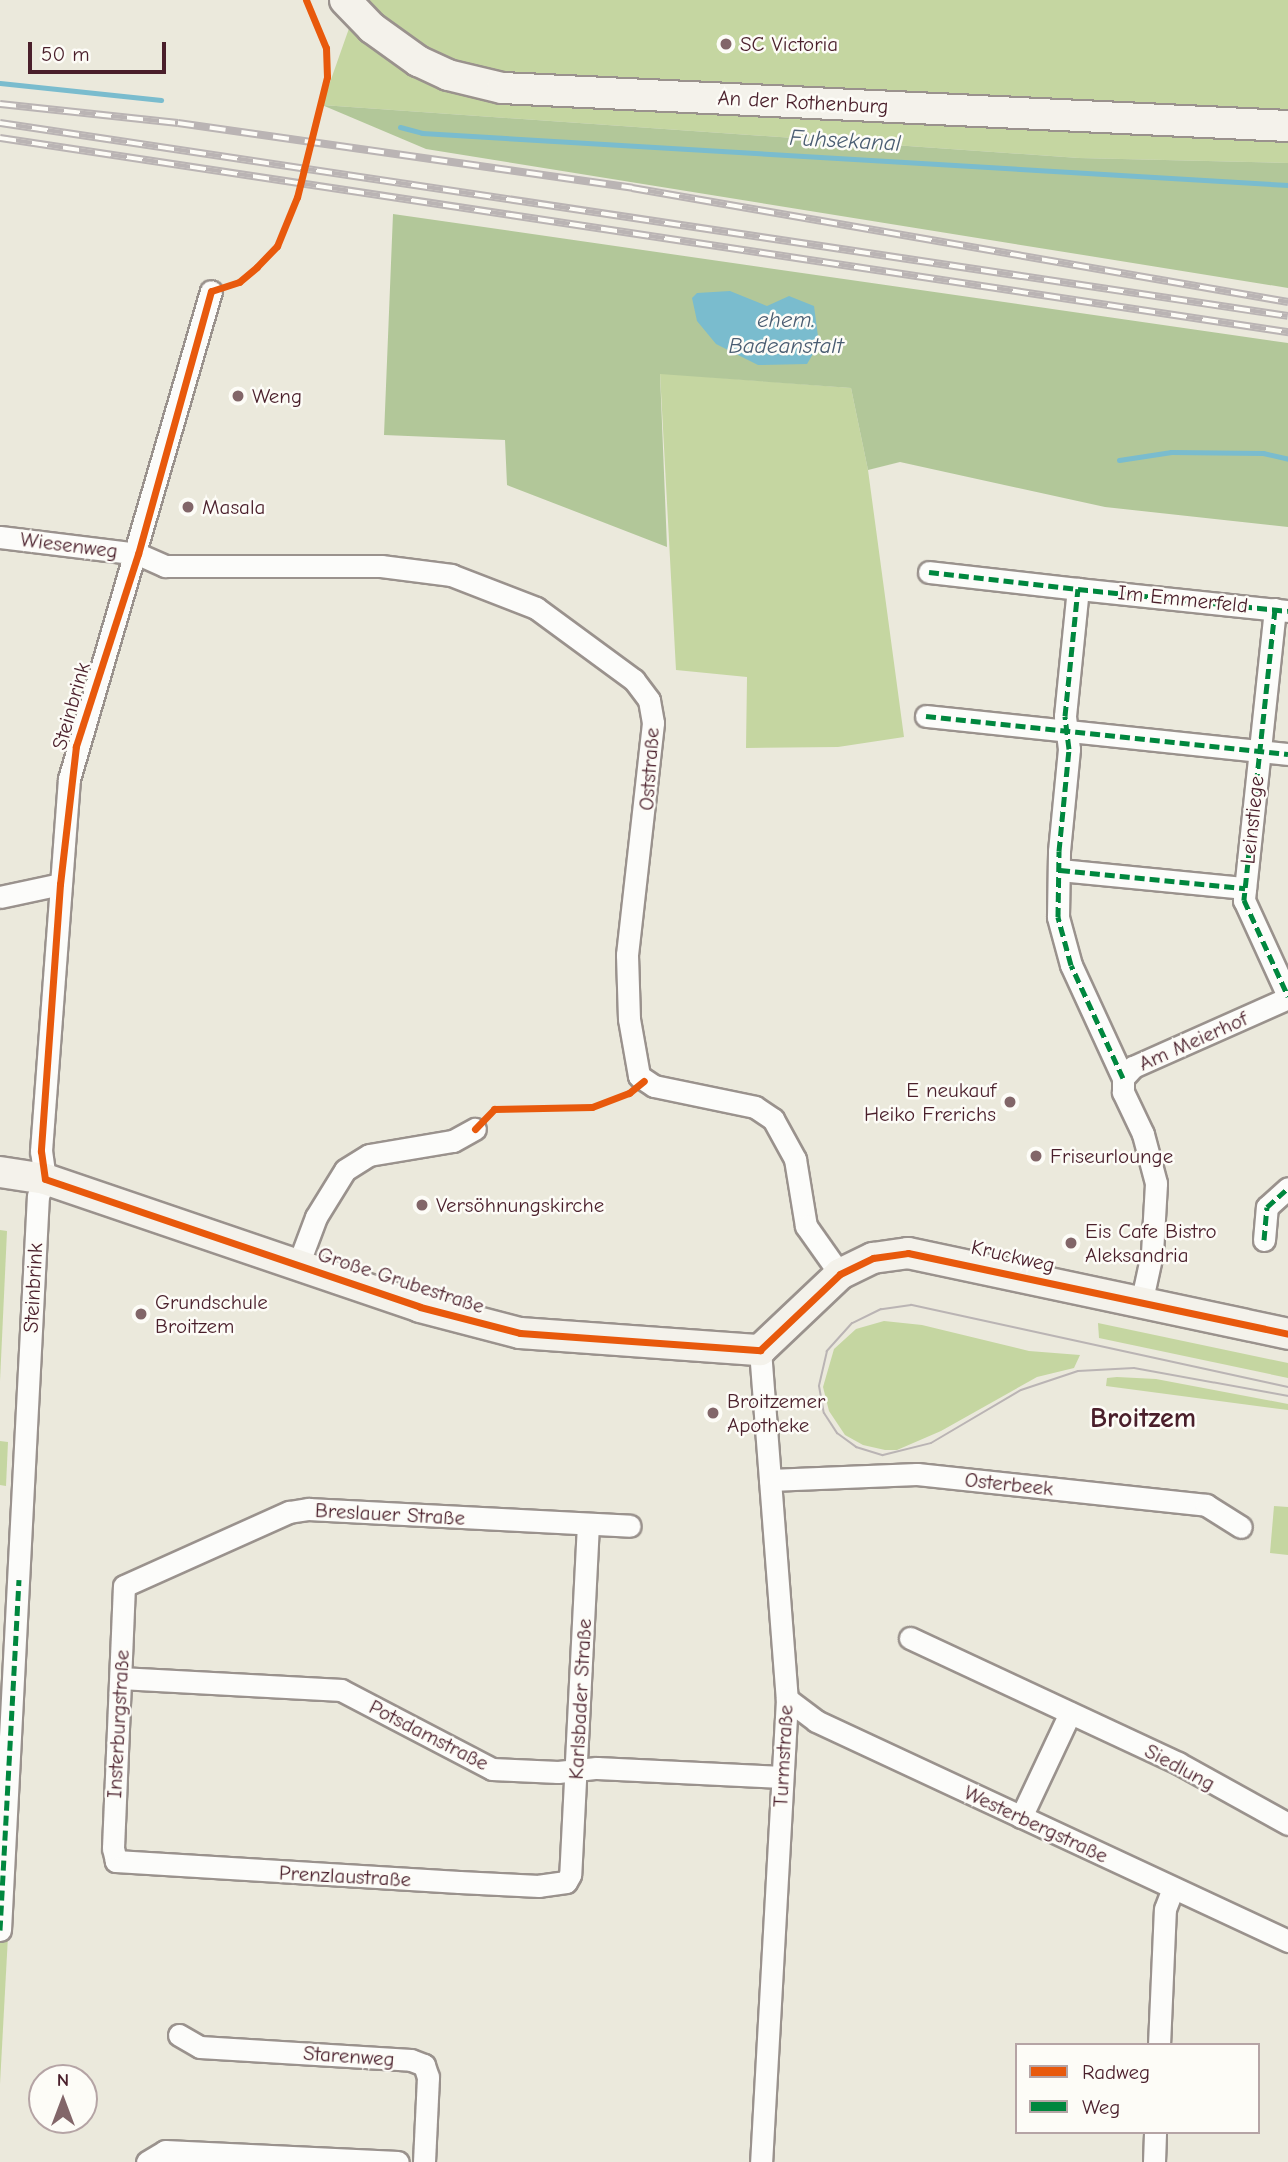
<!DOCTYPE html>
<html>
<head>
<meta charset="utf-8">
<style>
	body { margin:0 }
	#map { position:relative; width:1288px; height:2162px; overflow:hidden; background:#ebe9dc; font-family:"Comic Neue",sans-serif }
	div>[style] { position:absolute }
	[style*='--x'] { left:calc(var(--x)*1px); top:calc(var(--y)*1px); width:calc(var(--w)*1px); rotate:calc(var(--a)*1deg) }
	.green>* { inset:0; background:#c5d6a1 }
	.forest>* { inset:0; background:#b2c799 }
	.water>* { inset:0; background:#7abcce }
	.stream>* { height:5px; margin:-2.5px; padding:0 2.5px; transform-origin:2.5px; border-radius:2.5px; background:#7abcce }
	.roads { filter:drop-shadow(2px 0 #9a928d) drop-shadow(-2px 0 #9a928d) drop-shadow(0 2px #9a928d) drop-shadow(0 -2px #9a928d) }
	.street>* { height:21px; margin:-10.5px; padding:0 10.5px; transform-origin:10.5px; border-radius:10.5px; background:#fcfcfa }
	.secondary>* { height:30px; margin:-15px; padding:0 15px; transform-origin:15px; border-radius:15px; background:#f4f2eb }
	.tram>* { height:2px; margin:-1px; padding:0 1px; transform-origin:1px; border-radius:1px; background:#bab4b4 }
	.rail>* { height:8px; margin-top:-4px; transform-origin:0; background:repeating-linear-gradient(90deg,#fdfcf7 0 16px,#bab4b4 0 32px); box-sizing:border-box; border-block:2px solid #bab4b4 }
	.quiet>* { height:5px; margin-top:-2.5px; transform-origin:0; background:repeating-linear-gradient(90deg,#00873e 0 10px,transparent 0 15px) }
	.cycleway>* { height:7px; margin:-3.5px; padding:0 3.5px; transform-origin:3.5px; border-radius:3.5px; background:#e8590c }
	.dots>* { width:19px; height:19px; translate:-50% -50%; box-sizing:border-box; border:4px solid #fdfcf7; border-radius:50% }
	span { translate:-50% -50%; white-space:nowrap; text-align:center; line-height:1.15; -webkit-text-stroke:5px #fdfcf7; paint-order:stroke }
	.poi-label { font-size:21px; color:#4a1f2b }
	.left { translate:0 -50%; text-align:left }
	.right { translate:-100% -50%; text-align:right }
	.street-label { font-size:21px; color:#4a1f2b }
	.water-label { font-size:23px; color:#4a5d72; font-style:italic }
	.district-label { font-size:28px; color:#4a1f2b; font-weight:700 }
	.legend { position:absolute; left:1015px; top:2043px; width:245px; height:91px; box-sizing:border-box; background:#fdfcf7; border:2px solid #b5a4a5; margin:0; padding:9px 12px; list-style:none; font-size:21px; color:#4a1f2b }
	.legend li { display:flex; align-items:center; gap:14px; height:35px }
	.legend b { width:35px; border:2px solid #b5a4a5 }
	.north { position:absolute; left:28px; top:2064px; width:70px; height:70px; box-sizing:border-box; background:#fdfcf7; border:2px solid #b5a4a5; border-radius:50%; rotate:0deg; font-size:19px; font-weight:700; line-height:28px; text-align:center; color:#4a1f2b }
	.north::after { content:''; display:block; margin:auto; width:24px; height:32px; background:#826669; clip-path:polygon(50% 0,100% 100%,50% 72%,0 100%) }
	.scale { position:absolute; left:28px; top:42px; width:138px; height:32px; box-sizing:border-box; border:4px solid #4a1f2b; border-top:0; padding-left:9px; font-size:21px; line-height:24px; white-space:nowrap; color:#4a1f2b; -webkit-text-stroke:5px #fdfcf7; paint-order:stroke }
</style>
</head>
<body>
<div id="map">
	<div class="green">
		<div style="clip-path:polygon(359px 0,1288px 0,1288px 163px,1079px 158px,322px 105px)"></div>
		<div style="clip-path:polygon(660px 373px,851px 388px,868px 470px,904px 737px,838px 747px,746px 748px,747px 677px,676px 670px)"></div>
		<div style="clip-path:polygon(0 1230px,7px 1231px,0 1381px)"></div>
		<div style="clip-path:polygon(884px 1321px,922px 1325px,1029px 1351px,1080px 1355px,1074px 1368px,1037px 1377px,941px 1431px,897px 1450px,885px 1450px,863px 1445px,845px 1435px,829px 1411px,823px 1387px,834px 1349px,856px 1329px)"></div>
		<div style="clip-path:polygon(1098px 1323px,1288px 1363px,1288px 1378px,1099px 1338px)"></div>
		<div style="clip-path:polygon(1117px 1377px,1156px 1379px,1288px 1404px,1288px 1410px,1106px 1386px,1107px 1378px)"></div>
		<div style="clip-path:polygon(0 1441px,8px 1442px,6px 1486px,0 1485px)"></div>
		<div style="clip-path:polygon(1274px 1506px,1288px 1507px,1288px 1555px,1270px 1553px)"></div>
		<div style="clip-path:polygon(8px 1936px,0 2084px,0 1942px)"></div>
	</div>
	<div class="forest">
		<div style="clip-path:polygon(322px 105px,1079px 158px,1288px 163px,1288px 288px,426px 149px)"></div>
		<div style="clip-path:polygon(393px 214px,1288px 343px,1288px 527px,1105px 507px,900px 462px,868px 470px,851px 388px,660px 374px,667px 547px,507px 485px,505px 440px,384px 435px)"></div>
	</div>
	<div class="water">
		<div style="clip-path:polygon(730px 291px,767px 306px,789px 296px,814px 306px,819px 344px,807px 364px,758px 365px,716px 344px,697px 321px,692px 298px,697px 293px)"></div>
	</div>
	<div class="stream">
		<div style="--x:0;--y:83;--w:162;--a:6"></div>
		<div style="--x:400;--y:127;--w:23;--a:15"></div>
		<div style="--x:422;--y:133;--w:868;--a:3.44"></div>
		<div style="--x:1119;--y:460;--w:53;--a:-8.7"></div>
		<div style="--x:1171;--y:452;--w:92;--a:0.6"></div>
		<div style="--x:1263;--y:453;--w:26;--a:13"></div>
	</div>
	<div class="roads">
		<div class="street">
			<div style="--x:0;--y:537;--w:139;--a:7"></div>
			<div style="--x:138;--y:554;--w:30;--a:24"></div>
			<div style="--x:165;--y:566;--w:216;--a:0"></div>
			<div style="--x:381;--y:566;--w:71;--a:7.3"></div>
			<div style="--x:451;--y:575;--w:91;--a:21.2"></div>
			<div style="--x:536;--y:608;--w:122;--a:36.3"></div>
			<div style="--x:634;--y:680;--w:25;--a:53"></div>
			<div style="--x:649;--y:700;--w:23;--a:80"></div>
			<div style="--x:653;--y:723;--w:233;--a:96.4"></div>
			<div style="--x:627;--y:955;--w:64;--a:88.2"></div>
			<div style="--x:629;--y:1019;--w:58;--a:80"></div>
			<div style="--x:639;--y:1076;--w:18;--a:34"></div>
			<div style="--x:654;--y:1086;--w:103;--a:11.7"></div>
			<div style="--x:755;--y:1107;--w:22;--a:34"></div>
			<div style="--x:773;--y:1119;--w:46;--a:61.2"></div>
			<div style="--x:795;--y:1159;--w:68;--a:80.7"></div>
			<div style="--x:806;--y:1226;--w:59;--a:54.7"></div>
			<div style="--x:929;--y:572;--w:150;--a:6.5"></div>
			<div style="--x:1275;--y:609;--w:293;--a:96.1"></div>
			<div style="--x:1244;--y:900;--w:106;--a:65.4"></div>
			<div style="--x:926;--y:716;--w:364;--a:6"></div>
			<div style="--x:1060;--y:870;--w:186;--a:5.6"></div>
			<div style="--x:0;--y:897;--w:61;--a:-12.2"></div>
			<div style="--x:1123;--y:1078;--w:124;--a:-114.7"></div>
			<div style="--x:1071;--y:965;--w:50;--a:-105.2"></div>
			<div style="--x:1058;--y:917;--w:66;--a:-89.1"></div>
			<div style="--x:1059;--y:851;--w:102;--a:-84.4"></div>
			<div style="--x:1069;--y:749;--w:33;--a:-97"></div>
			<div style="--x:1065;--y:716;--w:128;--a:-84.2"></div>
			<div style="--x:1078;--y:589;--w:211;--a:6"></div>
			<div style="--x:1264;--y:1240;--w:33;--a:-85"></div>
			<div style="--x:1267;--y:1207;--w:28;--a:-42"></div>
			<div style="--x:298;--y:1265;--w:51;--a:-69.4"></div>
			<div style="--x:316;--y:1217;--w:55;--a:-58.3"></div>
			<div style="--x:345;--y:1170;--w:28;--a:-32"></div>
			<div style="--x:369;--y:1155;--w:85;--a:-9.5"></div>
			<div style="--x:453;--y:1141;--w:25;--a:-29"></div>
			<div style="--x:1141;--y:1304;--w:52;--a:-77.8"></div>
			<div style="--x:1152;--y:1253;--w:70;--a:-86.7"></div>
			<div style="--x:1156;--y:1183;--w:51;--a:-104.9"></div>
			<div style="--x:1143;--y:1134;--w:47;--a:-115.5"></div>
			<div style="--x:1123;--y:1092;--w:14;--a:-90"></div>
			<div style="--x:1123;--y:1078;--w:15;--a:-48"></div>
			<div style="--x:1133;--y:1067;--w:170;--a:-24"></div>
			<div style="--x:760;--y:1350;--w:350;--a:85.6"></div>
			<div style="--x:787;--y:1699;--w:464;--a:93.2"></div>
			<div style="--x:770;--y:1480;--w:147;--a:-2.3"></div>
			<div style="--x:917;--y:1474;--w:291;--a:6.1"></div>
			<div style="--x:1206;--y:1505;--w:41;--a:32.2"></div>
			<div style="--x:588;--y:1524;--w:351;--a:92.9"></div>
			<div style="--x:570;--y:1875;--w:8;--a:120"></div>
			<div style="--x:566;--y:1882;--w:27;--a:172"></div>
			<div style="--x:539;--y:1886;--w:80;--a:-177.1"></div>
			<div style="--x:459;--y:1882;--w:344;--a:-176.5"></div>
			<div style="--x:116;--y:1861;--w:13;--a:-103"></div>
			<div style="--x:113;--y:1848;--w:262;--a:-87.6"></div>
			<div style="--x:124;--y:1586;--w:181;--a:-24.2"></div>
			<div style="--x:289;--y:1512;--w:20;--a:-9"></div>
			<div style="--x:309;--y:1509;--w:321;--a:3"></div>
			<div style="--x:910;--y:1638;--w:296;--a:25"></div>
			<div style="--x:1178;--y:1763;--w:126;--a:29"></div>
			<div style="--x:121;--y:1678;--w:220;--a:3.1"></div>
			<div style="--x:341;--y:1690;--w:170;--a:27.6"></div>
			<div style="--x:492;--y:1769;--w:66;--a:2.6"></div>
			<div style="--x:558;--y:1772;--w:39;--a:-6"></div>
			<div style="--x:597;--y:1768;--w:185;--a:2.8"></div>
			<div style="--x:787;--y:1699;--w:36;--a:37"></div>
			<div style="--x:816;--y:1721;--w:521;--a:24.99"></div>
			<div style="--x:1021;--y:1817;--w:115;--a:-64.8"></div>
			<div style="--x:0;--y:1930;--w:735;--a:-87.04"></div>
			<div style="--x:38;--y:1196;--w:18;--a:-68"></div>
			<div style="--x:45;--y:1179;--w:28;--a:-98"></div>
			<div style="--x:41;--y:1151;--w:373;--a:-85.7"></div>
			<div style="--x:69;--y:779;--w:508;--a:-73.78"></div>
			<div style="--x:179;--y:2035;--w:24;--a:30"></div>
			<div style="--x:200;--y:2047;--w:211;--a:3.5"></div>
			<div style="--x:411;--y:2060;--w:14;--a:21"></div>
			<div style="--x:424;--y:2065;--w:13;--a:72"></div>
			<div style="--x:428;--y:2077;--w:85;--a:92.7"></div>
			<div style="--x:1159;--y:2045;--w:136;--a:-87.5"></div>
			<div style="--x:1165;--y:1909;--w:22;--a:-69"></div>
			<div style="--x:147;--y:2162;--w:21;--a:-31"></div>
			<div style="--x:165;--y:2151;--w:233;--a:2.7"></div>
			<div style="--x:1154;--y:2162;--w:30;--a:-88"></div>
		</div>
		<div class="secondary">
			<div style="--x:345;--y:0;--w:39;--a:46"></div>
			<div style="--x:372;--y:28;--w:57;--a:35.7"></div>
			<div style="--x:418;--y:61;--w:33;--a:25"></div>
			<div style="--x:448;--y:75;--w:56;--a:13.5"></div>
			<div style="--x:502;--y:88;--w:787;--a:2.77"></div>
			<div style="--x:0;--y:1172;--w:46;--a:8.8"></div>
			<div style="--x:45;--y:1179;--w:396;--a:18.8"></div>
			<div style="--x:420;--y:1307;--w:103;--a:14.6"></div>
			<div style="--x:520;--y:1333;--w:241;--a:4.1"></div>
			<div style="--x:760;--y:1350;--w:110;--a:-43.5"></div>
			<div style="--x:840;--y:1274;--w:37;--a:-26"></div>
			<div style="--x:873;--y:1258;--w:35;--a:-8"></div>
			<div style="--x:908;--y:1253;--w:389;--a:12"></div>
		</div>
	</div>
	<div class="tram">
		<div style="--x:1288;--y:1387;--w:386;--a:-167.7"></div>
		<div style="--x:911;--y:1305;--w:30;--a:172"></div>
		<div style="--x:881;--y:1309;--w:32;--a:154"></div>
		<div style="--x:852;--y:1323;--w:38;--a:132"></div>
		<div style="--x:827;--y:1351;--w:36;--a:103"></div>
		<div style="--x:819;--y:1386;--w:27;--a:80"></div>
		<div style="--x:824;--y:1413;--w:24;--a:57"></div>
		<div style="--x:837;--y:1433;--w:24;--a:36"></div>
		<div style="--x:856;--y:1447;--w:28;--a:17"></div>
		<div style="--x:883;--y:1455;--w:49;--a:-14"></div>
		<div style="--x:931;--y:1443;--w:104;--a:-30.5"></div>
		<div style="--x:1021;--y:1390;--w:60;--a:-18.4"></div>
		<div style="--x:1078;--y:1371;--w:56;--a:-3.1"></div>
		<div style="--x:1134;--y:1368;--w:157;--a:10.3"></div>
	</div>
	<div class="rail">
		<div style="--x:0;--y:104;--w:179;--a:6.1"></div>
		<div style="--x:178;--y:123;--w:459;--a:8.1"></div>
		<div style="--x:632;--y:188;--w:666;--a:9.86"></div>
		<div style="--x:0;--y:123;--w:1302;--a:8.52"></div>
		<div style="--x:0;--y:138;--w:1303;--a:8.57"></div>
	</div>
	<div class="quiet">
		<div style="--x:929;--y:572;--w:150;--a:6.5"></div>
		<div style="--x:1275;--y:609;--w:293;--a:96.1"></div>
		<div style="--x:1244;--y:900;--w:106;--a:65.4"></div>
		<div style="--x:926;--y:716;--w:364;--a:6"></div>
		<div style="--x:1060;--y:870;--w:186;--a:5.6"></div>
		<div style="--x:1123;--y:1078;--w:124;--a:-114.7"></div>
		<div style="--x:1071;--y:965;--w:50;--a:-105.2"></div>
		<div style="--x:1058;--y:917;--w:66;--a:-89.1"></div>
		<div style="--x:1059;--y:851;--w:102;--a:-84.4"></div>
		<div style="--x:1069;--y:749;--w:33;--a:-97"></div>
		<div style="--x:1065;--y:716;--w:128;--a:-84.2"></div>
		<div style="--x:1078;--y:589;--w:211;--a:6"></div>
		<div style="--x:1264;--y:1240;--w:33;--a:-85"></div>
		<div style="--x:1267;--y:1207;--w:28;--a:-42"></div>
		<div style="--x:0;--y:1930;--w:351;--a:-86.9"></div>
	</div>
	<div class="cycleway">
		<div style="--x:306;--y:0;--w:52;--a:67.4"></div>
		<div style="--x:326;--y:48;--w:29;--a:88"></div>
		<div style="--x:327;--y:77;--w:124;--a:104"></div>
		<div style="--x:297;--y:197;--w:53;--a:112.2"></div>
		<div style="--x:277;--y:246;--w:29;--a:134"></div>
		<div style="--x:257;--y:267;--w:23;--a:140"></div>
		<div style="--x:239;--y:282;--w:29;--a:162"></div>
		<div style="--x:211;--y:291;--w:273;--a:105.5"></div>
		<div style="--x:138;--y:554;--w:202;--a:107.9"></div>
		<div style="--x:76;--y:746;--w:139;--a:96.6"></div>
		<div style="--x:60;--y:884;--w:268;--a:94.1"></div>
		<div style="--x:41;--y:1151;--w:28;--a:82"></div>
		<div style="--x:45;--y:1179;--w:396;--a:18.8"></div>
		<div style="--x:420;--y:1307;--w:103;--a:14.6"></div>
		<div style="--x:520;--y:1333;--w:241;--a:4.1"></div>
		<div style="--x:760;--y:1350;--w:110;--a:-43.5"></div>
		<div style="--x:840;--y:1274;--w:37;--a:-26"></div>
		<div style="--x:873;--y:1258;--w:35;--a:-8"></div>
		<div style="--x:908;--y:1253;--w:389;--a:12"></div>
		<div style="--x:475;--y:1129;--w:28;--a:-46"></div>
		<div style="--x:494;--y:1109;--w:98;--a:-1.2"></div>
		<div style="--x:592;--y:1107;--w:40;--a:-21"></div>
		<div style="--x:629;--y:1093;--w:19;--a:-39"></div>
	</div>
	<div class="dots">
		<div style="left:726px;top:44px;background:#826669"></div>
		<div style="left:238px;top:396px;background:#826669"></div>
		<div style="left:188px;top:507px;background:#826669"></div>
		<div style="left:1010px;top:1102px;background:#826669"></div>
		<div style="left:1036px;top:1156px;background:#826669"></div>
		<div style="left:422px;top:1205px;background:#826669"></div>
		<div style="left:1071px;top:1243px;background:#826669"></div>
		<div style="left:141px;top:1314px;background:#826669"></div>
		<div style="left:713px;top:1413px;background:#826669"></div>
	</div>
	<div class="poi-label">
		<span class="left" style="left:740px;top:44px">SC Victoria</span>
		<span class="left" style="left:252px;top:396px">Weng</span>
		<span class="left" style="left:202px;top:507px">Masala</span>
		<span class="right" style="left:996px;top:1102px">E neukauf<br>Heiko Frerichs</span>
		<span class="left" style="left:1050px;top:1156px">Friseurlounge</span>
		<span class="left" style="left:436px;top:1205px">Versöhnungskirche</span>
		<span class="left" style="left:1085px;top:1243px">Eis Cafe Bistro<br>Aleksandria</span>
		<span class="left" style="left:155px;top:1314px">Grundschule<br>Broitzem</span>
		<span class="left" style="left:727px;top:1413px">Broitzemer<br>Apotheke</span>
	</div>
	<div class="street-label">
		<span style="left:803px;top:102px;rotate:3deg">An der Rothenburg</span>
		<span style="left:69px;top:545px;rotate:7deg">Wiesenweg</span>
		<span style="left:1183px;top:599px;rotate:6deg">Im Emmerfeld</span>
		<span style="left:71px;top:706px;rotate:-74deg">Steinbrink</span>
		<span style="left:649px;top:769px;rotate:-86deg">Oststraße</span>
		<span style="left:1252px;top:820px;rotate:-84deg">Leinstiege</span>
		<span style="left:1193px;top:1041px;rotate:-24deg">Am Meierhof</span>
		<span style="left:1013px;top:1256px;rotate:13deg">Kruckweg</span>
		<span style="left:401px;top:1280px;rotate:18deg">Große Grubestraße</span>
		<span style="left:33px;top:1288px;rotate:-87deg">Steinbrink</span>
		<span style="left:1009px;top:1484px;rotate:6deg">Osterbeek</span>
		<span style="left:390px;top:1514px;rotate:3deg">Breslauer Straße</span>
		<span style="left:580px;top:1699px;rotate:-87deg">Karlsbader Straße</span>
		<span style="left:118px;top:1724px;rotate:-87deg">Insterburgstraße</span>
		<span style="left:429px;top:1735px;rotate:27deg">Potsdamstraße</span>
		<span style="left:783px;top:1756px;rotate:-87deg">Turmstraße</span>
		<span style="left:1180px;top:1767px;rotate:28deg">Siedlung</span>
		<span style="left:1036px;top:1824px;rotate:25deg">Westerbergstraße</span>
		<span style="left:345px;top:1876px;rotate:3deg">Prenzlaustraße</span>
		<span style="left:349px;top:2056px;rotate:4deg">Starenweg</span>
	</div>
	<div class="water-label">
		<span style="left:845px;top:141px;rotate:3deg">Fuhsekanal</span>
		<span style="left:786px;top:333px">ehem.<br>Badeanstalt</span>
	</div>
	<div class="district-label">
		<span style="left:1143px;top:1418px">Broitzem</span>
	</div>
	<ul class="legend">
	<li><b style="height:9px;background:#e8590c"></b>Radweg</li>
	<li><b style="height:9px;background:#00873e"></b>Weg</li>
	</ul>
	<div class="north">N</div>
	<div class="scale">50 m</div>
</div>
</body>
</html>
